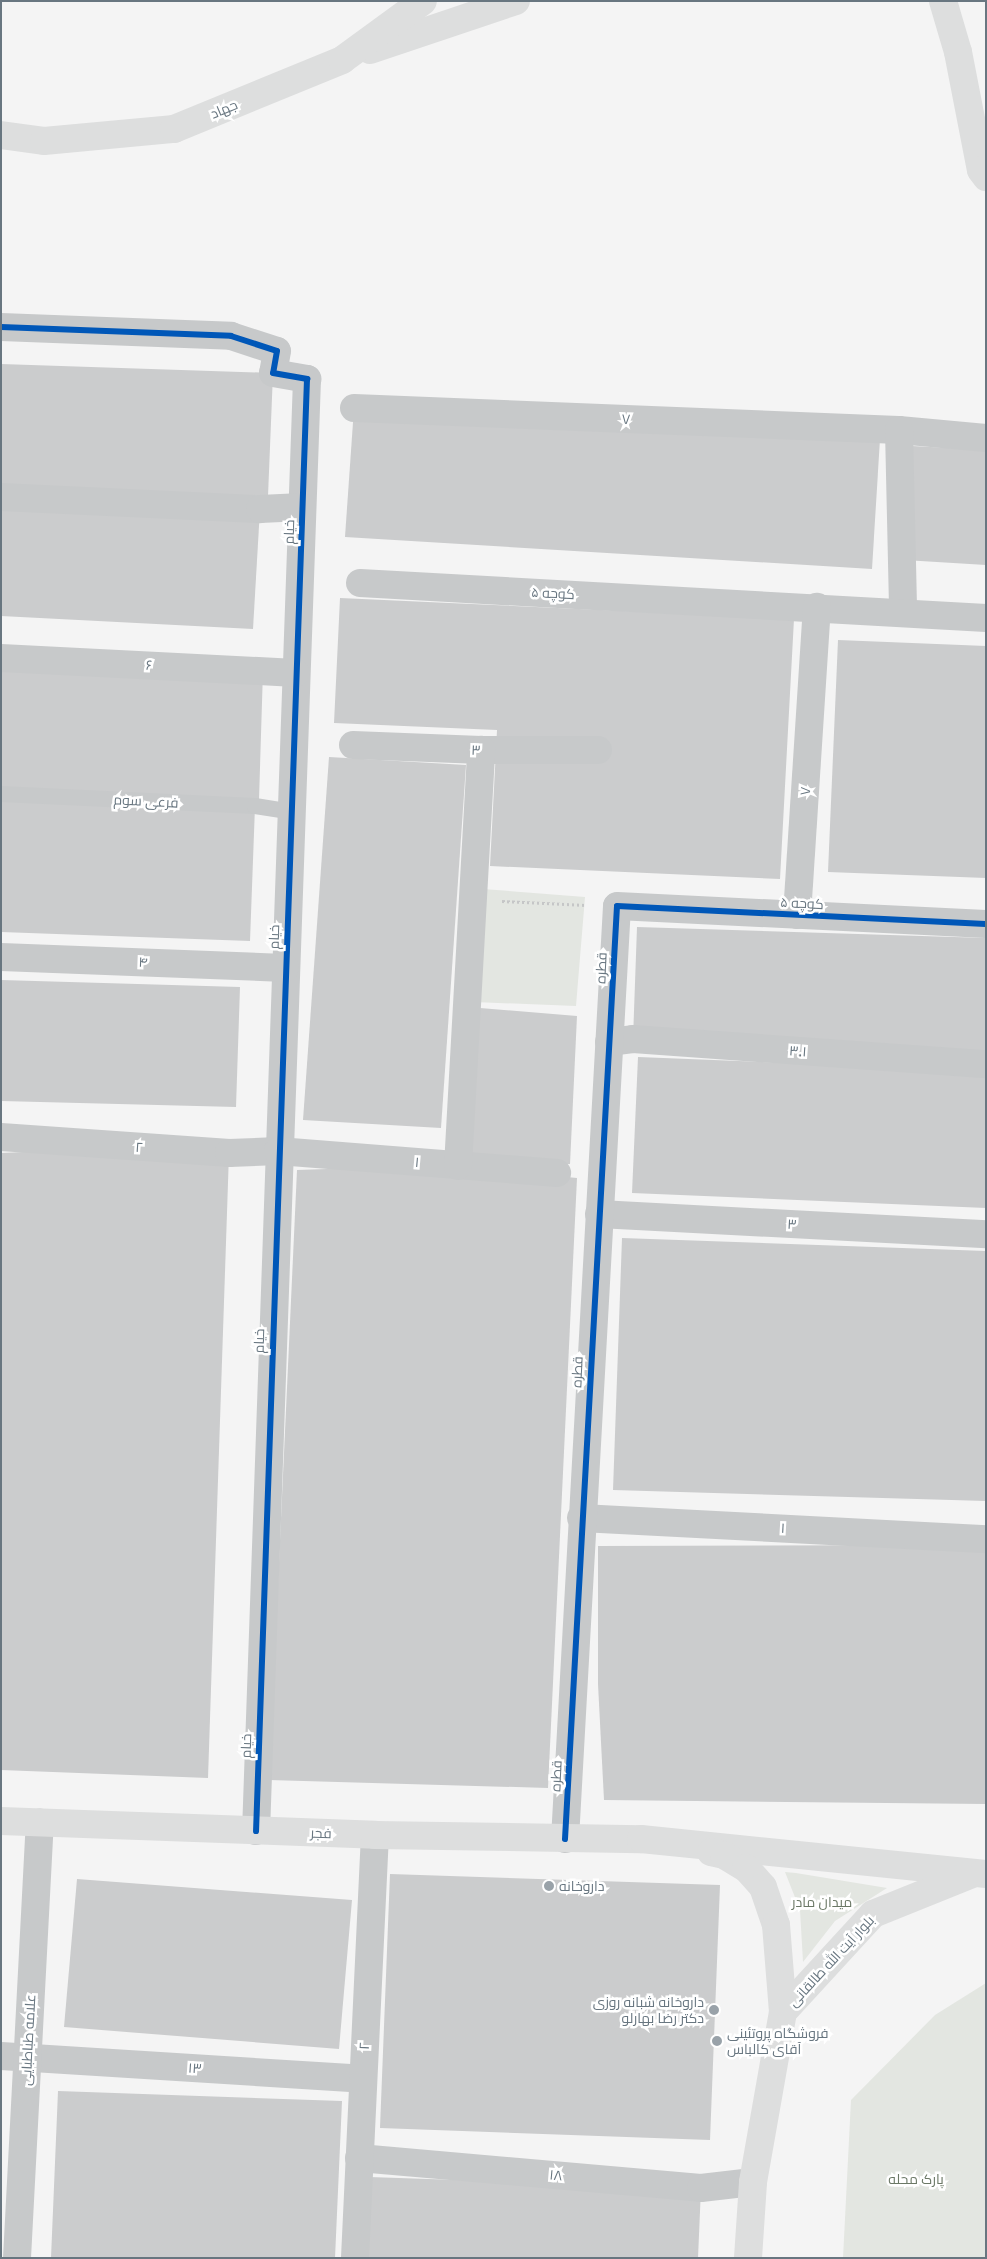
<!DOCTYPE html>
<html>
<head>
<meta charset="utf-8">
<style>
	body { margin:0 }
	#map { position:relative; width:987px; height:2259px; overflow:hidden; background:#f4f4f4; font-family:"IBM Plex Sans",Cairo,sans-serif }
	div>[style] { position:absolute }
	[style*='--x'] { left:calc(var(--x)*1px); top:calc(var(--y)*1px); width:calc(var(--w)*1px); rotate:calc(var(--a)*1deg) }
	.green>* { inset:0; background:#e3e6e1 }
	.building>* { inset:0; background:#cbcccd }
	.path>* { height:3px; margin-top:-1.5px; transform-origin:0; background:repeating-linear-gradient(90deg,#c5c6c7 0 2.5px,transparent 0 5px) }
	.service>* { height:16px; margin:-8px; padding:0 8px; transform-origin:8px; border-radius:8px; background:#c7c9ca }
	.minor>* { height:28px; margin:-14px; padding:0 14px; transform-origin:14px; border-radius:14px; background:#c7c9ca }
	.secondary>* { height:28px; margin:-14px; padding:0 14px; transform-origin:14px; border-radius:14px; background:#dddede }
	.cycleway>* { height:6px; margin:-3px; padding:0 3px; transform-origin:3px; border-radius:3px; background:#0057b8 }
	.dots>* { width:14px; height:14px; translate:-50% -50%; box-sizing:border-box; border:2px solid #fff; border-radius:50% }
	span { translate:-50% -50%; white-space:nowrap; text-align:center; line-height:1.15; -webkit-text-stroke:5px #fff; paint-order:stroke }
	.street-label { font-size:14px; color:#687680 }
	.poi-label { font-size:14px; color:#687680 }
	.left { translate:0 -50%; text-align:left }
	.right { translate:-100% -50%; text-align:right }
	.park-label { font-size:14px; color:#6b7866 }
	.frame { position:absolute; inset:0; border:2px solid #687680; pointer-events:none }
</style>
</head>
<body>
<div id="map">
	<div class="green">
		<div style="clip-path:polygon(483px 889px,585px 897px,576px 1006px,474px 1002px)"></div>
		<div style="clip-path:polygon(785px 1872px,796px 1873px,887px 1888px,835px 1921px,803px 1962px,800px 1910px)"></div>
		<div style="clip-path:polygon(986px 1983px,986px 2258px,843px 2258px,851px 2100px,935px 2015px)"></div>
	</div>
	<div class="building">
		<div style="clip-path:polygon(1px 364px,273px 373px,268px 496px,1px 488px)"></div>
		<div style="clip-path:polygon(354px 408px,880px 439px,872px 569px,345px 537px)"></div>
		<div style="clip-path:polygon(912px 446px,986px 450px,986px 565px,904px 560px)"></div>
		<div style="clip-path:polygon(1px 497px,260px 509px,253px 629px,1px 616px)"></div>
		<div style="clip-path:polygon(340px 598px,794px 619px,780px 879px,490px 866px,497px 730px,334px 723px)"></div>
		<div style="clip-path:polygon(838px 640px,986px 646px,986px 878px,828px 872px)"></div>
		<div style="clip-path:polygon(1px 663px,263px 670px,259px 800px,1px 793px)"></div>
		<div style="clip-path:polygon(329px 757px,466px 765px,441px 1128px,303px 1120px)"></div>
		<div style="clip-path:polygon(1px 796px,255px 806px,250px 941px,1px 932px)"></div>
		<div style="clip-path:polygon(637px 927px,986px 938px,986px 1051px,633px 1039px)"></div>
		<div style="clip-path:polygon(1px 980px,240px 987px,236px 1107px,1px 1101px)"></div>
		<div style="clip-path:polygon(468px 1007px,577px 1016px,570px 1164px,458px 1166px)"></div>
		<div style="clip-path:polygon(638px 1057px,986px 1071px,986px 1208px,632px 1193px)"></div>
		<div style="clip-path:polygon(93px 1149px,229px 1153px,208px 1778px,1px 1770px,1px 1153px)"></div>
		<div style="clip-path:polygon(445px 1165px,577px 1178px,548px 1788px,269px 1780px,297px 1170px)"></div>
		<div style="clip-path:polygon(622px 1238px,986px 1251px,986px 1501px,613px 1490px)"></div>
		<div style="clip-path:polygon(986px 1545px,986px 1804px,604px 1800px,598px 1684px,598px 1546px)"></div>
		<div style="clip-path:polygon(390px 1874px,720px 1885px,710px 2140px,380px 2128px)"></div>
		<div style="clip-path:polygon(77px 1879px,352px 1900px,339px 2049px,64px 2027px)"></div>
		<div style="clip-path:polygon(58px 2091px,342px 2101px,335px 2258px,51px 2258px)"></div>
		<div style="clip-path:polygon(369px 2177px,701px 2188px,698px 2258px,366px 2258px)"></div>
	</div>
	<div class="path">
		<div style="--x:502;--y:901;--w:84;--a:2.7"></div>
	</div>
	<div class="service">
		<div style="--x:1;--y:794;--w:254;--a:2.7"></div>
		<div style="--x:255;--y:806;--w:36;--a:9"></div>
	</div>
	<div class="minor">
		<div style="--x:1;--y:327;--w:230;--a:2.2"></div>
		<div style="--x:231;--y:336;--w:48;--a:18.1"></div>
		<div style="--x:277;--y:351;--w:22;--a:100"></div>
		<div style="--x:273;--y:373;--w:35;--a:10"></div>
		<div style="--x:307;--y:379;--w:1453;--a:92.01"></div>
		<div style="--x:354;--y:408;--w:545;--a:2.31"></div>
		<div style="--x:899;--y:430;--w:87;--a:5.3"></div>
		<div style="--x:899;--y:430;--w:183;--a:88.7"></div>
		<div style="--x:1;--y:497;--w:259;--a:2.7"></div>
		<div style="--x:260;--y:509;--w:42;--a:-2.7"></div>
		<div style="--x:360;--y:583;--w:627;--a:3.2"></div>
		<div style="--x:1;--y:658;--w:295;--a:2.9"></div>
		<div style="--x:353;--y:745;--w:128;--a:2.2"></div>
		<div style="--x:481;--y:750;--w:117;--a:0"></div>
		<div style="--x:797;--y:915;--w:309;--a:-86.3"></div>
		<div style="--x:1;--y:957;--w:284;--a:2.2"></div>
		<div style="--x:609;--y:1042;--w:24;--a:-7"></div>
		<div style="--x:633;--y:1039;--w:354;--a:4.1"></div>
		<div style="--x:1;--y:1137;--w:229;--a:4"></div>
		<div style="--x:229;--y:1153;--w:49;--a:-2.3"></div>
		<div style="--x:278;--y:1151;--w:280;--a:4.5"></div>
		<div style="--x:458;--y:1166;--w:417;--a:-86.8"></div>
		<div style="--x:599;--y:1214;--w:388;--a:3"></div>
		<div style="--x:581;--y:1518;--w:406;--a:3"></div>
		<div style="--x:565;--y:1839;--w:934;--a:-86.81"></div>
		<div style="--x:617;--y:906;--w:369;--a:2.8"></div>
		<div style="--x:1;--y:2056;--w:362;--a:3.6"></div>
		<div style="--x:359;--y:2158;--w:343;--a:5"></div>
		<div style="--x:701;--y:2188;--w:52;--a:-6.6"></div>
		<div style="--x:17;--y:2258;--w:436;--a:-87"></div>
		<div style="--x:355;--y:2258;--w:423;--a:-87.3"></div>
	</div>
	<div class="secondary">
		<div style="--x:943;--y:1;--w:53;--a:73.6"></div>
		<div style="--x:958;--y:52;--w:120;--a:79"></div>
		<div style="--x:981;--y:170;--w:9;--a:54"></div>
		<div style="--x:370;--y:50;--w:154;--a:-18.6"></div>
		<div style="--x:1;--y:135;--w:43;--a:7.9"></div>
		<div style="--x:44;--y:141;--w:131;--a:-5.3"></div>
		<div style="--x:174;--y:129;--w:182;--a:-22.3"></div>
		<div style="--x:342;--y:60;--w:100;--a:-36.1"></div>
		<div style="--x:1;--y:1821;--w:374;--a:2.1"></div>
		<div style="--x:375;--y:1835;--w:266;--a:0.9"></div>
		<div style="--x:641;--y:1839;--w:347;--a:5.8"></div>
		<div style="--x:711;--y:1852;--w:13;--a:13"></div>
		<div style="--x:724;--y:1855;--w:26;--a:31"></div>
		<div style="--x:746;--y:1868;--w:25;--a:48"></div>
		<div style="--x:763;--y:1887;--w:40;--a:71.1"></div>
		<div style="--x:776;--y:1925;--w:87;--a:85.4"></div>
		<div style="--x:748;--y:2258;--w:76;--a:-86.2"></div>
		<div style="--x:753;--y:2182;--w:173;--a:-80"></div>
		<div style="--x:783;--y:2012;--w:133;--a:-47.4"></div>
		<div style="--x:873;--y:1914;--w:105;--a:-21.9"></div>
	</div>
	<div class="cycleway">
		<div style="--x:1;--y:327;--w:230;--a:2.2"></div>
		<div style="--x:231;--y:336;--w:48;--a:18.1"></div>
		<div style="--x:277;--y:351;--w:22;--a:100"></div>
		<div style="--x:273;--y:373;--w:35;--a:10"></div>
		<div style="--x:307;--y:379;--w:1453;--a:92.01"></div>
		<div style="--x:565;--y:1839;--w:934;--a:-86.81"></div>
		<div style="--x:617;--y:906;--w:369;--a:2.8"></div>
	</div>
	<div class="dots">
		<div style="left:549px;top:1886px;background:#99a2a9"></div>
		<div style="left:714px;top:2010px;background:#99a2a9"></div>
		<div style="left:717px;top:2041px;background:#99a2a9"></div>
	</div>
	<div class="street-label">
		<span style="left:224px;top:109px;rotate:-23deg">جهاد</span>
		<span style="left:626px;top:419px;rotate:2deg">۷</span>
		<span style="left:289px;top:532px;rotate:-88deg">خیام</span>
		<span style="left:553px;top:593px;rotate:3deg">کوچه ۵</span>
		<span style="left:149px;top:665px;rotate:3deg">۶</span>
		<span style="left:476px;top:750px;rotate:2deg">۳</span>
		<span style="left:805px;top:791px;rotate:-86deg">۷</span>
		<span style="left:146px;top:801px;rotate:3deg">فرعی سوم</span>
		<span style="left:802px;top:903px;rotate:3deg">کوچه ۵</span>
		<span style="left:274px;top:937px;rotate:-88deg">خیام</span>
		<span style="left:143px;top:962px;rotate:2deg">۴</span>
		<span style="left:601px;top:968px;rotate:-87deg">قطره</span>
		<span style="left:798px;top:1051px;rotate:4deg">۳.۱</span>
		<span style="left:139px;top:1147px;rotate:4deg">۲</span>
		<span style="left:417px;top:1162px;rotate:5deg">۱</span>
		<span style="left:792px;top:1224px;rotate:3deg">۳</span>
		<span style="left:259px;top:1341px;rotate:-88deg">خیام</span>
		<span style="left:577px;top:1372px;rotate:-87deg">قطره</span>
		<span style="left:783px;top:1528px;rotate:3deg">۱</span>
		<span style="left:246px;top:1746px;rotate:-88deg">خیام</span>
		<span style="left:556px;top:1776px;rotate:-87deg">قطره</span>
		<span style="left:321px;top:1833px;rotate:2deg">فجر</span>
		<span style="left:831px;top:1961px;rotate:-47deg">بلوار آیت الله طالقانی</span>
		<span style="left:28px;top:2040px;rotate:-87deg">علامه طباطبایی</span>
		<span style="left:364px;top:2046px;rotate:-87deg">۲</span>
		<span style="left:195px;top:2068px;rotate:4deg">۱۳</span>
		<span style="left:556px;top:2175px;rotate:5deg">۱۸</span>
	</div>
	<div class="poi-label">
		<span class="left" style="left:559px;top:1886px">داروخانه</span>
		<span class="right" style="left:704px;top:2010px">داروخانه شبانه روزی<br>دکتر رضا بهارلو</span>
		<span class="left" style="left:727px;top:2041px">فروشگاه پروتئینی<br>آقای کالباس</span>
	</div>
	<div class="park-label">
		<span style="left:822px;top:1902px">میدان مادر</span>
		<span style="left:916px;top:2179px">پارک محله</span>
	</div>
	<div class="frame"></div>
</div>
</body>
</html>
